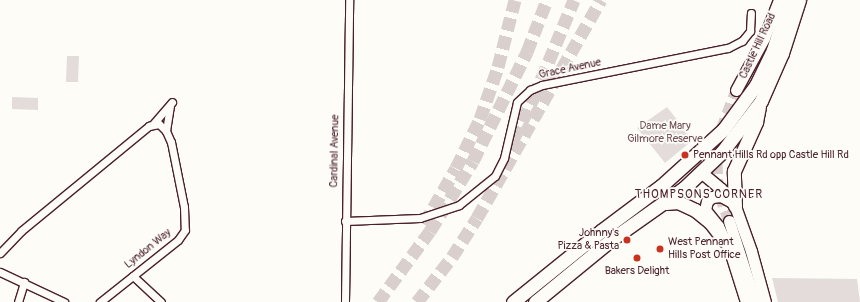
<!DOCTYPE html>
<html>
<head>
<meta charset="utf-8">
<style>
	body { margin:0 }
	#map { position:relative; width:860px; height:302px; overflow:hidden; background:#fdfcf7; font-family:Pangolin,sans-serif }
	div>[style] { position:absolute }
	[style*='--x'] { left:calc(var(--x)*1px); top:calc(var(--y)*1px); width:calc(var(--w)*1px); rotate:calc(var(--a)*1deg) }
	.green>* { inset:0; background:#e3dcda }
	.primary-tunnel>* { height:11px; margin-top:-5.5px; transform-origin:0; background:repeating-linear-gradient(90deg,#d9d0ce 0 11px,transparent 0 16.5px) }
	.highway-tunnel>* { height:13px; margin-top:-6.5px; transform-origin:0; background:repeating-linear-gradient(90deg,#d9d0ce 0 13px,transparent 0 19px) }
	.roads { filter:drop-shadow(1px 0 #4a1f2b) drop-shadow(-1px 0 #4a1f2b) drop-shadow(0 1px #4a1f2b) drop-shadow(0 -1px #4a1f2b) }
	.street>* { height:7px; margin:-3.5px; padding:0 3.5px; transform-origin:3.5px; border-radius:3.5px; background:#fdfcf7 }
	.primary>* { height:11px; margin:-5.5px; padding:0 5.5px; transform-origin:5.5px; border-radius:5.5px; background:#fdfcf7 }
	.highway>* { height:13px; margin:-6.5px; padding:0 6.5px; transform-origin:6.5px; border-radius:6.5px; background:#fdfcf7 }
	.dots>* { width:11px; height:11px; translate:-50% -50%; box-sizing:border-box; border:2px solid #fdfcf7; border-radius:50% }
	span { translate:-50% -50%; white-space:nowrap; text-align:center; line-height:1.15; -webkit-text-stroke:3.5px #fdfcf7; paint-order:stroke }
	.street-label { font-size:11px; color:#4a1f2b }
	.park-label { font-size:11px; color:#704e57 }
	.poi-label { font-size:11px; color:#4a1f2b }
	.left { translate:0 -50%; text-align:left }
	.right { translate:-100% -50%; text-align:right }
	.neighbourhood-label { font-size:12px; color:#4a1f2b; letter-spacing:1px }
</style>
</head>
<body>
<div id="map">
	<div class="green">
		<div style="clip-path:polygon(67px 56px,79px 56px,78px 82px,66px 82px)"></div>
		<div style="clip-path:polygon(12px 97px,38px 98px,38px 110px,12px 109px)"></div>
		<div style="clip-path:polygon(667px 107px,693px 140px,665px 163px,637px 128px)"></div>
		<div style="clip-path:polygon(772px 278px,857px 279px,860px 302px,778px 302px)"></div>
	</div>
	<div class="primary-tunnel">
		<div style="--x:729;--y:221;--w:33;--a:-110"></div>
		<div style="--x:718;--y:190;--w:28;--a:-92"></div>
		<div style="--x:717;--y:162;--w:33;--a:-83"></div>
		<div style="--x:721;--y:129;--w:42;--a:-69"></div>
	</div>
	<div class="highway-tunnel">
		<div style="--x:514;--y:138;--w:46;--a:-64"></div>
		<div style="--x:534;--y:97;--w:105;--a:-67.6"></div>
		<div style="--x:424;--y:224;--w:64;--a:-60.3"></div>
		<div style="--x:456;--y:168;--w:55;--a:-63.9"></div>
		<div style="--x:480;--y:119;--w:55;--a:-70.9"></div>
		<div style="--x:498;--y:67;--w:69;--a:-75.8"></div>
		<div style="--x:378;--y:302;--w:88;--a:-53.8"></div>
		<div style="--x:430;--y:231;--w:82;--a:-58.4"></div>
		<div style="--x:473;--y:161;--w:122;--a:-63.6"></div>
		<div style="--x:527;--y:52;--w:56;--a:-69"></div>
		<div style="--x:417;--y:302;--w:57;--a:-52.1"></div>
		<div style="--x:452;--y:257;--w:46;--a:-57.3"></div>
		<div style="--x:477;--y:218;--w:251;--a:-60.4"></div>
	</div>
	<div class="roads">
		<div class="street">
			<div style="--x:153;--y:124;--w:29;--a:-49"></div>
			<div style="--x:166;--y:131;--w:25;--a:-81"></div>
			<div style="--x:345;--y:221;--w:75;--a:-2.3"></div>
			<div style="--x:420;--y:218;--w:41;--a:-18.4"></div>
			<div style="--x:459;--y:205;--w:46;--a:-38.9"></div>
			<div style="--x:495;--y:176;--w:20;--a:-63"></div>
			<div style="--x:504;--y:158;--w:57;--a:-76.9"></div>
			<div style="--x:517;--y:102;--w:18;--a:-43"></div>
			<div style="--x:530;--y:90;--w:13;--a:-23"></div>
			<div style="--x:542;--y:85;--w:190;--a:-11.3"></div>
			<div style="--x:728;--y:48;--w:16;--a:-27"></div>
			<div style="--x:742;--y:41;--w:13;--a:-51"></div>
			<div style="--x:750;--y:31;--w:18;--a:-87"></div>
			<div style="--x:0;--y:253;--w:30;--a:-46"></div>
			<div style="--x:21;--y:231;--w:166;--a:-39.4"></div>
			<div style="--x:149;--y:126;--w:10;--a:-11"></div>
			<div style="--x:159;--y:124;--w:10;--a:45"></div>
			<div style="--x:166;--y:131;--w:12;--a:66"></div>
			<div style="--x:171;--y:142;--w:66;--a:78.7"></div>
			<div style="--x:184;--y:207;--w:23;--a:88"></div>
			<div style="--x:185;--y:230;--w:12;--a:125"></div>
			<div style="--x:178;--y:240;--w:100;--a:141.5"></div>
			<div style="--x:0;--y:272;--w:71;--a:25.1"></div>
			<div style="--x:133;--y:276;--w:38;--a:43"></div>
			<div style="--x:18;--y:302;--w:21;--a:-73"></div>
			<div style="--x:345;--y:302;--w:302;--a:-89.2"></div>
		</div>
		<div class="primary">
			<div style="--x:736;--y:90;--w:59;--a:-61.7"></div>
			<div style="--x:764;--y:38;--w:41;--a:-68.5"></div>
			<div style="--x:702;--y:173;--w:25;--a:40"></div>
			<div style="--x:721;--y:189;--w:22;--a:51"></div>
			<div style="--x:735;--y:206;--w:48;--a:70.4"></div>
			<div style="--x:751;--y:251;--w:53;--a:74.6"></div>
			<div style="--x:730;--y:201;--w:10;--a:-151"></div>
			<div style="--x:721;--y:196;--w:9;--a:174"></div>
			<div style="--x:712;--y:197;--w:6;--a:141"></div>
			<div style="--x:707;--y:201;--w:9;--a:103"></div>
			<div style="--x:705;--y:210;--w:21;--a:51"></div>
			<div style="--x:718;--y:226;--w:31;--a:65"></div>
			<div style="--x:731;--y:254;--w:50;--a:72.6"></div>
			<div style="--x:729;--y:221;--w:85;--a:72.2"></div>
		</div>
		<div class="highway">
			<div style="--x:666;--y:203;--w:12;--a:-5"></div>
			<div style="--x:678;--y:202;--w:19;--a:25"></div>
			<div style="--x:695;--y:210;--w:19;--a:39"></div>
			<div style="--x:710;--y:222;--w:23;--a:52"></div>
			<div style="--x:735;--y:206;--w:35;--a:-92"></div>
			<div style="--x:734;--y:171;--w:54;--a:-65.8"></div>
			<div style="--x:756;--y:122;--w:15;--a:-79"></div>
			<div style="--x:513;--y:302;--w:113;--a:-38.9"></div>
			<div style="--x:601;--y:231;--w:75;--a:-36.9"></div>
			<div style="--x:661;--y:186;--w:84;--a:-42.1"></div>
			<div style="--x:723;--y:130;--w:56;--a:-53.7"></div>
			<div style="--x:756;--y:85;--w:39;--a:-64"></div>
			<div style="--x:773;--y:50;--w:52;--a:-72.3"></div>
			<div style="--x:535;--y:302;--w:99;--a:-39.3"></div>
			<div style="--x:612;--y:239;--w:88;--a:-35.3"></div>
			<div style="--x:684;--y:188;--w:52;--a:-43.5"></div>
			<div style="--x:722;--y:152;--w:64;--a:-52.6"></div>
			<div style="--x:761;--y:101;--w:52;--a:-66.4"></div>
			<div style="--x:782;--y:53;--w:56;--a:-72.2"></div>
		</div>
	</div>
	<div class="dots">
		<div style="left:685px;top:155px;background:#c8321e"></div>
		<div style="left:627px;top:240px;background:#c8321e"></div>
		<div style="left:660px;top:249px;background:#c8321e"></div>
		<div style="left:637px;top:258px;background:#c8321e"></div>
	</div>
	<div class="street-label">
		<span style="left:758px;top:46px;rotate:-65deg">Castle Hill Road</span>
		<span style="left:570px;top:69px;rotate:-12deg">Grace Avenue</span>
		<span style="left:335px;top:151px;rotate:-89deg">Cardinal Avenue</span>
		<span style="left:148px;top:249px;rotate:-39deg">Lyndon Way</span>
	</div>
	<div class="park-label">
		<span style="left:665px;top:133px">Dame Mary<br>Gilmore Reserve</span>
	</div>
	<div class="poi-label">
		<span class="left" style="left:693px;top:155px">Pennant Hills Rd opp Castle Hill Rd</span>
		<span class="right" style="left:619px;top:240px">Johnny's<br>Pizza &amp; Pasta</span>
		<span class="left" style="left:668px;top:249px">West Pennant<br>Hills Post Office</span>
		<span style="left:637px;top:271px">Bakers Delight</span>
	</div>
	<div class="neighbourhood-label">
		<span style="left:699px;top:195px">THOMPSONS CORNER</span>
	</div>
</div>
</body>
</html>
